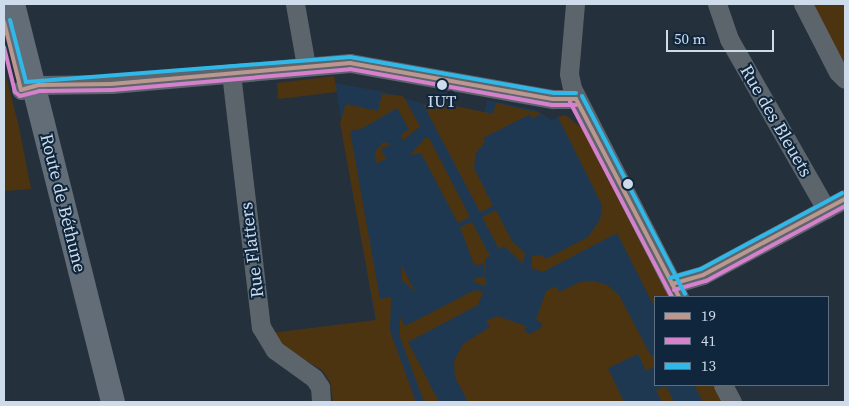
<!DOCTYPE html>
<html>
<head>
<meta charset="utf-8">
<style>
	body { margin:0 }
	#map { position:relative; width:849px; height:406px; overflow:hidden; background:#24303c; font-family:"Source Serif 4",serif }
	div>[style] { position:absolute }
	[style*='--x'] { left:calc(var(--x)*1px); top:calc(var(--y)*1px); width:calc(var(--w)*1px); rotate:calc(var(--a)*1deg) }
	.built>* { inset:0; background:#1e3852 }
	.green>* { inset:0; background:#4d3411 }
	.minor>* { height:19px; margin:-9.5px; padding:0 9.5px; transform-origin:9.5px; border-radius:9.5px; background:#5c646c }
	.major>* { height:24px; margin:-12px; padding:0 12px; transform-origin:12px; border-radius:12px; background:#636d78 }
	.bus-1>* { height:4px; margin:-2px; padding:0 2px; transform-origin:2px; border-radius:2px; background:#ba9890 }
	.bus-2>* { height:4px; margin:-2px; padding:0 2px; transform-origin:2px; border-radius:2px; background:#d581cb }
	.bus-3>* { height:4px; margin:-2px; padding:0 2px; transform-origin:2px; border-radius:2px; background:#30b8e8 }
	.dots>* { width:14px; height:14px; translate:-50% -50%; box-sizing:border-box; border:2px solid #0f263c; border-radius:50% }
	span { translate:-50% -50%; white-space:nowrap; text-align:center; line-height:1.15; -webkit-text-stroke:4px #0f263c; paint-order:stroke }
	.bus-label { font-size:17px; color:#cddbea }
	.street-label { font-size:18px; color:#cddbea }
	.frame { position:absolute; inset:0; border:5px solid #cddbea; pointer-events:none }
	.legend { position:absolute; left:654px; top:296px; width:175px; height:90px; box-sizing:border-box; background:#0f263c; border:1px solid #5b6e82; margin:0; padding:6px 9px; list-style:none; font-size:15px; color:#cddbea }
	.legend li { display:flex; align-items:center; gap:10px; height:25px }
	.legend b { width:25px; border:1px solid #5b6e82 }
	.scale { position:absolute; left:666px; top:30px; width:108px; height:22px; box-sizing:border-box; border:2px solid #cddbea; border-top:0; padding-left:6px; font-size:15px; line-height:18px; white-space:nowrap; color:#cddbea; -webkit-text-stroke:4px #0f263c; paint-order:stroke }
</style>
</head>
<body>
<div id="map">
	<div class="built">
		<div style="clip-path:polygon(335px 83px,380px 91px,431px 106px,436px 102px,484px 112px,487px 100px,536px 110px,551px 120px,565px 115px,655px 297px,655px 385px,714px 385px,723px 402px,389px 402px)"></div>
	</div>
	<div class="green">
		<div style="clip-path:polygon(808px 4px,845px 4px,845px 69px)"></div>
		<div style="clip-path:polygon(4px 68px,19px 127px,31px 189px,4px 191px)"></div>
		<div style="clip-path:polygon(334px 76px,337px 92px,278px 99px,277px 83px)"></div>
		<div style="clip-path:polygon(382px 94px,403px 96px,420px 126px,405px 139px,402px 139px,401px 135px,409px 129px,397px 108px,361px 129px,350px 131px,380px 299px,391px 297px,390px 331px,416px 402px,333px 402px,330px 382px,323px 371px,280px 344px,271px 333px,376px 320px,340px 123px,346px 104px,378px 111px)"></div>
		<div style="clip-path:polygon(436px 102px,493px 114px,496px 103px,541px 113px,533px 119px,530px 114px,483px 138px,485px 142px,476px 153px,474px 168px,493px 206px,480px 212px,423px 104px,431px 106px)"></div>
		<div style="clip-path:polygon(565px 115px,582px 128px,669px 297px,655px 297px,655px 308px,617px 233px,543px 272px,531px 268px,532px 256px,543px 255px,546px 259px,588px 237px,600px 220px,602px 205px,558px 117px)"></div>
		<div style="clip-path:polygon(425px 138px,429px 138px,470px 217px,458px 223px,421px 153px,410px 155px)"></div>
		<div style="clip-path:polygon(383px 142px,391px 144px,381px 149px,386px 159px,376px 163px,375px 152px)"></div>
		<div style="clip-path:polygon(496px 210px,512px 241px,525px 253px,523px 264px,504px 246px,499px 249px,482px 217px)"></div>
		<div style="clip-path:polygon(472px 222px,490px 256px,485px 259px,486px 286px,474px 282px,475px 278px,485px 277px,484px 264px,474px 265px,460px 227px)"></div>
		<div style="clip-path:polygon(401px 264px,413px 288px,416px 293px,402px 280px)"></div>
		<div style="clip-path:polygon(594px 281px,607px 285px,619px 295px,651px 356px,655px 354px,655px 366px,646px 371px,638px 354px,608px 368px,624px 402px,468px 402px,455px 377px,454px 361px,463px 344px,490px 327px,486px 321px,497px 316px,526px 326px,524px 331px,530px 334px,542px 327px,542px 323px,536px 320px,546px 291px,556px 286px,559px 292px,580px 282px)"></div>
		<div style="clip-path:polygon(475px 290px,483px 292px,478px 305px,408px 342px,439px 402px,424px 402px,400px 337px,400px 317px,405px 326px)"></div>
		<div style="clip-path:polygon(694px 385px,714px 385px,723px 402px,703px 402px)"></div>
		<div style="clip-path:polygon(666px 386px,674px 402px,662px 402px,656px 390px)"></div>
	</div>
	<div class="minor">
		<div style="--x:295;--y:4;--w:63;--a:79.9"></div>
		<div style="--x:575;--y:4;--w:70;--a:94.9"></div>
		<div style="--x:569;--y:74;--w:14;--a:78"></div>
		<div style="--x:572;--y:88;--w:235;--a:62.9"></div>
		<div style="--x:717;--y:4;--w:37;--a:71"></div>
		<div style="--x:729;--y:39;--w:196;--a:60.3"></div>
		<div style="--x:803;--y:4;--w:76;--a:62.8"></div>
		<div style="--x:838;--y:72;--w:10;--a:45"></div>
		<div style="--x:231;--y:73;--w:256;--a:83.3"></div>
		<div style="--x:261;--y:327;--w:27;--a:59"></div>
		<div style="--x:275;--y:350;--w:48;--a:35.7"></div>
		<div style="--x:314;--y:378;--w:11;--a:56"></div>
		<div style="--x:320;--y:387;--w:15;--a:86"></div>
		<div style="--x:21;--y:90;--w:19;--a:-16"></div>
		<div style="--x:39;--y:85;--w:72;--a:-0.8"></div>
		<div style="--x:111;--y:84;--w:240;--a:-5"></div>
		<div style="--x:350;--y:63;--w:206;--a:10.1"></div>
		<div style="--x:553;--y:99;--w:23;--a:0"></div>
		<div style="--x:672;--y:284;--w:32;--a:-16"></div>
		<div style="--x:703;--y:275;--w:161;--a:-28.2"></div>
		<div style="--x:723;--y:385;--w:19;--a:62"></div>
	</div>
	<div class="major">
		<div style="--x:13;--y:4;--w:410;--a:75.9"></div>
	</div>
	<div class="bus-1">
		<div style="--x:4;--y:22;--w:70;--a:76"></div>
		<div style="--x:21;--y:90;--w:19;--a:-16"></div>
		<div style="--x:39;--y:85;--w:72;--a:-0.8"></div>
		<div style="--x:111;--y:84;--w:240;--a:-5"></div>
		<div style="--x:350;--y:63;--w:206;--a:10.1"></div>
		<div style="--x:553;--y:99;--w:23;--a:0"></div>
		<div style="--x:576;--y:99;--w:223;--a:62.5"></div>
		<div style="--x:672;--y:284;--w:32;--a:-16"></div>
		<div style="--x:703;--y:275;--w:161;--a:-28.2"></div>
	</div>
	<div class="bus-2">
		<div style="--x:4;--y:47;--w:46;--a:76.3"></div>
		<div style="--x:15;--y:92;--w:6;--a:39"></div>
		<div style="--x:20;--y:96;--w:21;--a:-14"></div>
		<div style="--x:40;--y:91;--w:72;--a:-0.8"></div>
		<div style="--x:112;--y:90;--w:239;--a:-5"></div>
		<div style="--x:350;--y:69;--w:205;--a:10.1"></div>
		<div style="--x:552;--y:105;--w:24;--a:0"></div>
		<div style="--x:570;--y:102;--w:220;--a:62.4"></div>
		<div style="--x:674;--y:290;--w:33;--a:-16"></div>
		<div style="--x:706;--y:281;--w:158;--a:-28.3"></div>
	</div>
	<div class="bus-3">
		<div style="--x:10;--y:20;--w:64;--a:75.5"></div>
		<div style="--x:26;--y:82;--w:325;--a:-4.4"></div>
		<div style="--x:350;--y:57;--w:207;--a:10"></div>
		<div style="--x:554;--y:93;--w:22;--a:0"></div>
		<div style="--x:582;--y:96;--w:223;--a:62.5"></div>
		<div style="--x:670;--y:278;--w:32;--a:-16"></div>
		<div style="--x:701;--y:269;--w:160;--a:-28.3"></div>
	</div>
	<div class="dots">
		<div style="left:442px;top:85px;background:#cddbea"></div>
		<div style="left:628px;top:184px;background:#cddbea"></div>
	</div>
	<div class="bus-label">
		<span style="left:442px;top:102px">IUT</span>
	</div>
	<div class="street-label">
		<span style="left:776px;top:121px;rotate:60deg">Rue des Bleuets</span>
		<span style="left:63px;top:203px;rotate:76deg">Route de Béthune</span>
		<span style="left:252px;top:250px;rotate:-97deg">Rue Flatters</span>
	</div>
	<div class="frame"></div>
	<ul class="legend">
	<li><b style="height:6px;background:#ba9890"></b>19</li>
	<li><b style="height:6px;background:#d581cb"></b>41</li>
	<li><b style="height:6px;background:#30b8e8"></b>13</li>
	</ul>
	<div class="scale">50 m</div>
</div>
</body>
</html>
